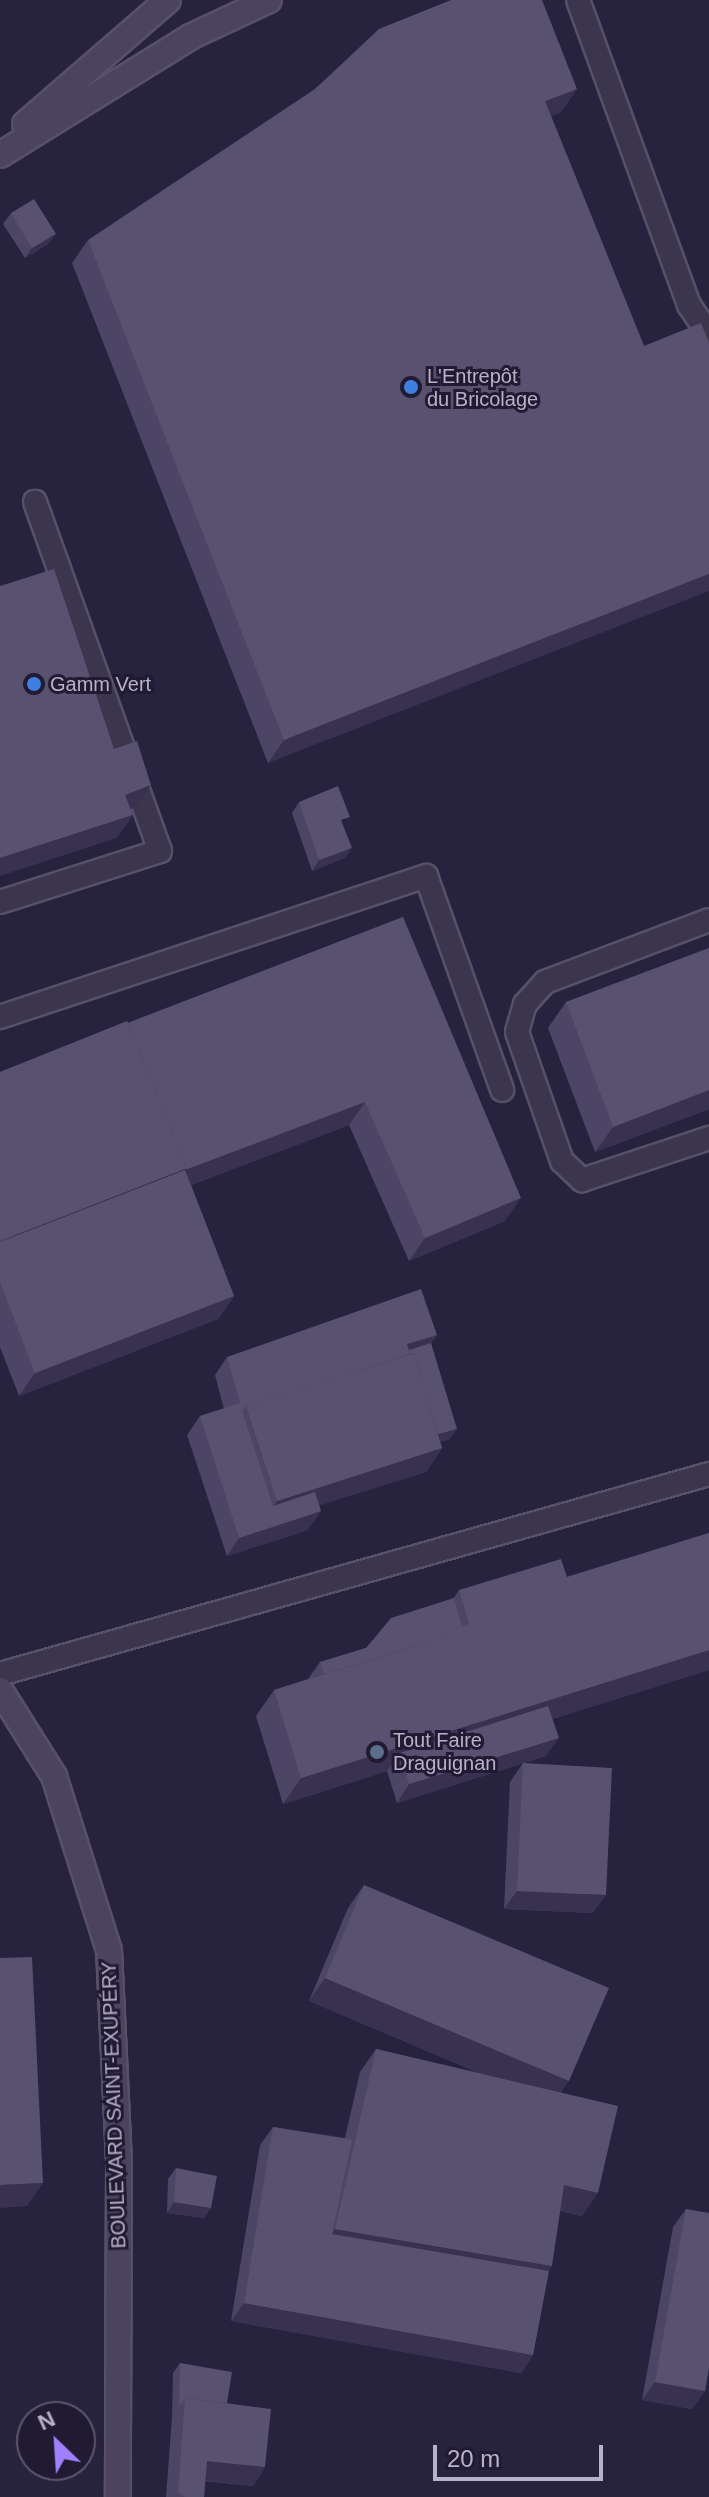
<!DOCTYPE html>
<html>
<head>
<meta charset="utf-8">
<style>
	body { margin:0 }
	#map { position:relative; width:709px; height:2497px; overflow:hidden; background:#27223d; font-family:Helvetica,sans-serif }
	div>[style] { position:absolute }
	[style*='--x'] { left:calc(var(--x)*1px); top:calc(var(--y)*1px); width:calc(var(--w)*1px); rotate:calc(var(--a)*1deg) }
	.roads { filter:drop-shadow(2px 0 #565168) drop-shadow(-2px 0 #565168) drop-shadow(0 2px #565168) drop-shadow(0 -2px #565168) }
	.lane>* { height:22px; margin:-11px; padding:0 11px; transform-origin:11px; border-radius:11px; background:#3b364d }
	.secondary>* { height:24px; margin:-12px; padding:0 12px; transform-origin:12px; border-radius:12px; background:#4b4360 }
	.wall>* { inset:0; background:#4c4565 }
	.shaded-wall>* { inset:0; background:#383250 }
	.building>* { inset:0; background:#58516f }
	.dots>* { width:22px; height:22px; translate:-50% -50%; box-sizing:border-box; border:4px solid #201b32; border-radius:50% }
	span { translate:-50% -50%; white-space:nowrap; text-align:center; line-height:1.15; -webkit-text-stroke:6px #201b32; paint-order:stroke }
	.poi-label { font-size:20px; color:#b7b1c9 }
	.left { translate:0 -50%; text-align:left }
	.street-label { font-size:20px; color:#b7b1c9 }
	.north { position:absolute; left:16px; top:2401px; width:80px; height:80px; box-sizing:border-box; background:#201b32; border:2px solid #5c576e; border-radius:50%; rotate:335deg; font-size:22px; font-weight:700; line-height:32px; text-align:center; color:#b7b1c9 }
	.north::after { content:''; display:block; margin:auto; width:28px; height:36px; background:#9f81fd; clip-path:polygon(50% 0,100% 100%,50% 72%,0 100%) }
	.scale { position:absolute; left:433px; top:2445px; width:170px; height:36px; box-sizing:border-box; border:4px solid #b7b1c9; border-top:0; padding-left:10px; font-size:24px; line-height:28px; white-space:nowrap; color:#b7b1c9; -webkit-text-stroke:6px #201b32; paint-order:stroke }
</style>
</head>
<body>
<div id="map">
	<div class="roads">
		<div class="lane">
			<div style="--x:578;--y:0;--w:325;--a:70"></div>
			<div style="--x:689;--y:305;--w:36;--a:56"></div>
			<div style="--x:0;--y:902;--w:168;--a:-17.7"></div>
			<div style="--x:160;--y:851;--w:371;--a:-109.7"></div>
			<div style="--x:709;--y:920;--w:175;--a:159.3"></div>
			<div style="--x:545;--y:982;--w:30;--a:132"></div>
			<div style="--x:525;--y:1004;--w:29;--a:106"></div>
			<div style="--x:517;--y:1032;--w:137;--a:70.8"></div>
			<div style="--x:562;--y:1161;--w:28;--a:44"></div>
			<div style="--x:582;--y:1180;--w:134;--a:-18.3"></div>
			<div style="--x:0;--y:1017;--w:449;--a:-18.3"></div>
			<div style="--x:426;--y:876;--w:227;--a:70.4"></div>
			<div style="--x:0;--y:1674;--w:737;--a:-15.75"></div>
		</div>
		<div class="secondary">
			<div style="--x:25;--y:124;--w:189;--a:-40.9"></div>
			<div style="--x:0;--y:155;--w:224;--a:-31.8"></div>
			<div style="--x:190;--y:37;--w:87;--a:-25.1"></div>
			<div style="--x:0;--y:1690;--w:102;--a:57.9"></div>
			<div style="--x:54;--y:1776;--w:182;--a:72.5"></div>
			<div style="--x:109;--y:1950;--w:211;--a:87.3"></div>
			<div style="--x:119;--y:2161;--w:336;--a:90.2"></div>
		</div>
	</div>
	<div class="wall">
		<div style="clip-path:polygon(577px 89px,561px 112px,551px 116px,644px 346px,268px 763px,72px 263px,88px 240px)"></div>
		<div style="clip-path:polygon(11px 213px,48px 244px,25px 258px,3px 224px)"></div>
		<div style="clip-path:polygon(299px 802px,343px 826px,345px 858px,312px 871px,292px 813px)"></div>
		<div style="clip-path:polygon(403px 917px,505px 1221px,409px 1261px,349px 1125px,191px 1185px,234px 1296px,218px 1319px,19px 1396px,0 1347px,0 1072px)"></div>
		<div style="clip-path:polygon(709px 948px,709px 1109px,595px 1152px,548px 1028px,566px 1002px)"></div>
		<div style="clip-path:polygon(437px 1335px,431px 1343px,450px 1439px,440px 1442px,442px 1448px,426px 1472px,319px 1505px,308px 1530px,227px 1556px,187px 1435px,200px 1416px,224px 1409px,215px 1375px,227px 1357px)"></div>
		<div style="clip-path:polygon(709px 1533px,709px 1670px,552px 1719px,546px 1756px,397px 1803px,387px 1771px,283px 1804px,256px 1716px,274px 1690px,308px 1679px,320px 1662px,366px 1648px,454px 1598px,459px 1590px,567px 1577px)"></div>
		<div style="clip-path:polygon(523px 1763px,593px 1913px,504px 1909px,510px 1782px)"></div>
		<div style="clip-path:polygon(364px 1885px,561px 2092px,582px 2216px,560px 2211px,533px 2355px,521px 2373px,231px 2321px,260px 2145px,273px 2127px,345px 2138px,360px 2072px,376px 2049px,479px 2073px,309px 2001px,348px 1908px)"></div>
		<div style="clip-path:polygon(176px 2168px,211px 2208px,204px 2218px,167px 2213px,168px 2179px)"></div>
		<div style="clip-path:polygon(686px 2209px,705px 2391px,692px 2409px,642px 2400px,673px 2227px)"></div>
		<div style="clip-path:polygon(180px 2363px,227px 2403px,265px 2467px,253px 2486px,205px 2481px,204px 2497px,166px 2497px,172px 2416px,173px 2373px)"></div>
	</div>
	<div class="shaded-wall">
		<div style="clip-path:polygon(577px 89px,561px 112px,529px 125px,545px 101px)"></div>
		<div style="clip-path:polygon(56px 234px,48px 244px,25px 258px,32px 248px)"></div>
		<div style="clip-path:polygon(709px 574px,709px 591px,268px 763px,284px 740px)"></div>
		<div style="clip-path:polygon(151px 785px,134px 808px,109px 818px,125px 795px)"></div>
		<div style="clip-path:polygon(133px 815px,117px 838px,0 876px,0 858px)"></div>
		<div style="clip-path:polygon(352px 848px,345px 858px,312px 871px,319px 860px)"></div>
		<div style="clip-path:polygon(709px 1090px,709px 1109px,595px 1152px,613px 1127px)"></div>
		<div style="clip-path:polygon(365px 1102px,349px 1125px,169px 1193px,0 1241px,187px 1168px)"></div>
		<div style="clip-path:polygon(521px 1198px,505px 1221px,409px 1261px,425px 1238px)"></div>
		<div style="clip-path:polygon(234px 1296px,218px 1319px,19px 1396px,35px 1373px)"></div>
		<div style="clip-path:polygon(437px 1335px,424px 1353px,404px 1359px,407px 1344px)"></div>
		<div style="clip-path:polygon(457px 1429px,450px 1439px,420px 1448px,427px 1437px)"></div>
		<div style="clip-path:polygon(442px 1448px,426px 1472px,261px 1524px,277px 1501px)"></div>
		<div style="clip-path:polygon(321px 1511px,308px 1530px,227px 1556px,239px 1538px)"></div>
		<div style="clip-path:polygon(709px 1650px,709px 1670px,404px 1766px,400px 1753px,387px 1771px,283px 1804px,301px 1778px)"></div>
		<div style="clip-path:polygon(559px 1738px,546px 1756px,397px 1803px,409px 1784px)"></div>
		<div style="clip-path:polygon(517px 1891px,606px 1895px,593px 1913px,504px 1909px)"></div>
		<div style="clip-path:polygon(325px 1978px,569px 2081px,553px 2104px,309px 2001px)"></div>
		<div style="clip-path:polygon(43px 2183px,27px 2206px,0 2208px,0 2185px)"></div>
		<div style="clip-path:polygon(564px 2185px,598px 2193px,582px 2216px,548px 2208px)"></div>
		<div style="clip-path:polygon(174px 2202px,211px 2208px,204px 2218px,167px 2213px)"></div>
		<div style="clip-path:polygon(335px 2229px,552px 2266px,536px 2289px,319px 2253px)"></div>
		<div style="clip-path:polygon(244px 2303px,533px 2355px,521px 2373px,231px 2321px)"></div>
		<div style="clip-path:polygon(655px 2382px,705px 2391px,692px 2409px,642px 2400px)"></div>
		<div style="clip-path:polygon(207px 2461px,265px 2467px,253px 2486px,195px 2479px)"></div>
	</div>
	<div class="building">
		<div style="clip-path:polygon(451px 0,542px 0,577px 89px,545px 101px,644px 346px,701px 323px,709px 342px,709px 574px,284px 740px,88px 240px,315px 89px,379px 29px)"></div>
		<div style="clip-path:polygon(34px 199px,56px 234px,32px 248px,11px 213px)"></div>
		<div style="clip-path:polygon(54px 569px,114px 749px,137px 741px,151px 785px,125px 795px,133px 815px,0 858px,0 586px)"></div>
		<div style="clip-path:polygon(338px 786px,350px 817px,341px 820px,352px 848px,319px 860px,299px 802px)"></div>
		<div style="clip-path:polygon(403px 917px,521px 1198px,425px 1238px,365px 1102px,185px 1170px,187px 1168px,128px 1023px)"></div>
		<div style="clip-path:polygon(709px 948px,709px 1090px,613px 1127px,566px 1002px)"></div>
		<div style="clip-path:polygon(127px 1021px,187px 1168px,0 1241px,0 1072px)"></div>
		<div style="clip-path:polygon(185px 1170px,234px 1296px,35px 1373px,0 1282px,0 1242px)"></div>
		<div style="clip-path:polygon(421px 1289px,437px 1335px,407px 1344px,410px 1354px,246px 1406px,242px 1411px,273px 1506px,315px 1492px,321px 1511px,239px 1538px,200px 1416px,240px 1403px,227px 1357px)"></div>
		<div style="clip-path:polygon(431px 1343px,457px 1429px,438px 1434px,414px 1353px,410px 1354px,409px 1350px)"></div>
		<div style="clip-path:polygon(414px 1353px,442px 1448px,277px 1501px,246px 1406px)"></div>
		<div style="clip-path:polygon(709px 1533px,709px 1650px,301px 1778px,274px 1690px,442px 1638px,469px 1623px,459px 1590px,561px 1559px,567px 1577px)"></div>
		<div style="clip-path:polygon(454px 1598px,462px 1627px,442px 1638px,324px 1674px,320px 1662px,366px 1648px,391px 1618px)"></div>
		<div style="clip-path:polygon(548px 1706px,559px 1738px,409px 1784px,400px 1753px)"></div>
		<div style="clip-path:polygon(523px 1763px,612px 1768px,606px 1895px,517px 1891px)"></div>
		<div style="clip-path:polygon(364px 1885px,609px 1988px,569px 2081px,325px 1978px)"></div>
		<div style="clip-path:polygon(32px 1957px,43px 2183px,0 2185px,0 1958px)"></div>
		<div style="clip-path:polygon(376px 2049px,618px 2106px,598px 2193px,564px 2185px,552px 2266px,335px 2229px)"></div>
		<div style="clip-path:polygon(273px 2127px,352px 2140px,332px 2234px,549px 2271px,533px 2355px,244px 2303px)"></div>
		<div style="clip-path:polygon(176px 2168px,217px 2176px,211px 2208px,174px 2202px)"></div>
		<div style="clip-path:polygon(686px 2209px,709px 2213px,709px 2368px,705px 2391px,655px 2382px)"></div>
		<div style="clip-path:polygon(180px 2363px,232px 2372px,227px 2403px,185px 2398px,179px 2406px)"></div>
		<div style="clip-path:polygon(185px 2398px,271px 2409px,265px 2467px,207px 2461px,204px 2497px,185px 2497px,178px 2492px)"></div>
	</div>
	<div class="dots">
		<div style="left:411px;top:387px;background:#3f7fe0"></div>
		<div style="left:34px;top:684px;background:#3f7fe0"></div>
		<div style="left:377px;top:1752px;background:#5c6f8a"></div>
	</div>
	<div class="poi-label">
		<span class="left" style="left:427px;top:388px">L'Entrepôt<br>du Bricolage</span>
		<span class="left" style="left:50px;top:684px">Gamm Vert</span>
		<span class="left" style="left:393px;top:1752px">Tout Faire<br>Draguignan</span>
	</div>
	<div class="street-label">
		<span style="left:114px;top:2105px;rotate:-92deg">BOULEVARD SAINT-EXUPÉRY</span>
	</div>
	<div class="north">N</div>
	<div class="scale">20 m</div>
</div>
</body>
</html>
